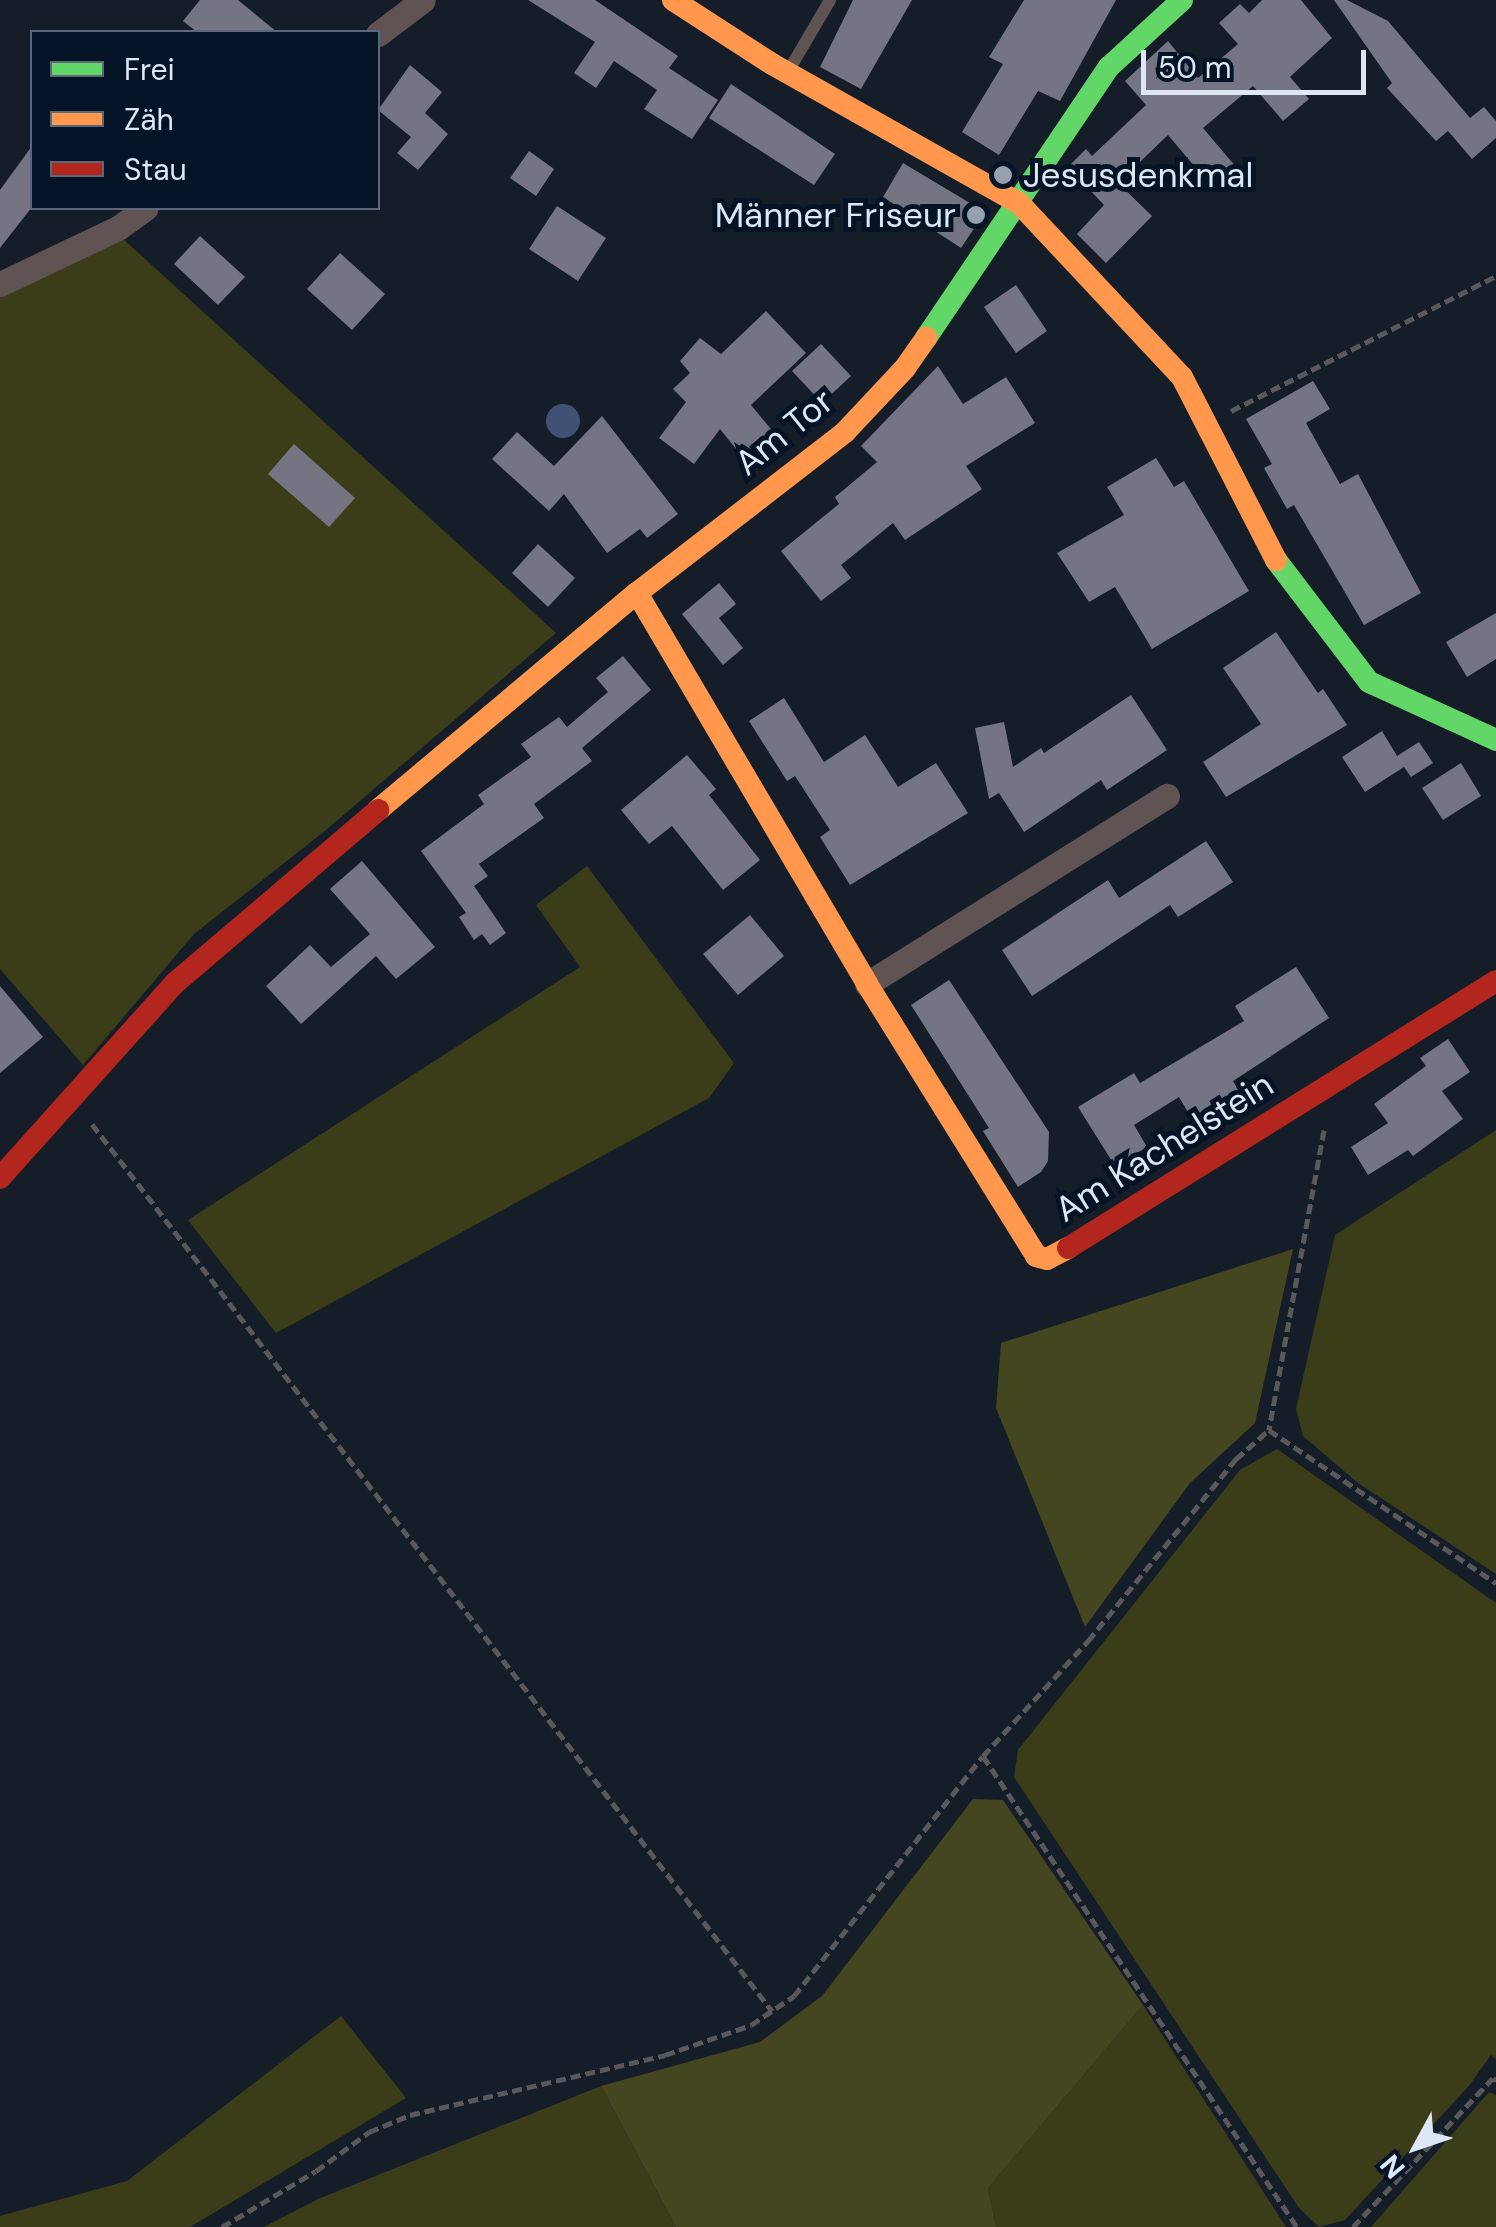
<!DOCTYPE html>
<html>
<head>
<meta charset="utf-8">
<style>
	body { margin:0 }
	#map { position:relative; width:1496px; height:2227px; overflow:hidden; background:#151d29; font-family:"DM Sans",sans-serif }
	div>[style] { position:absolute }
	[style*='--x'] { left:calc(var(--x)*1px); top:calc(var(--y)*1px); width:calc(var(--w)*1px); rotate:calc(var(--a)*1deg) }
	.green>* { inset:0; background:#3b3d19 }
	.forest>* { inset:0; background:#43461e }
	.water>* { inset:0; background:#3f5276 }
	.round { border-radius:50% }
	.building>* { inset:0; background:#747483 }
	.path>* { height:5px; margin-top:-2.5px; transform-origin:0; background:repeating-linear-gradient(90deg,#5b585b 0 10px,transparent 0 15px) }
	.lane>* { height:12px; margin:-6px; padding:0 6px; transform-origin:6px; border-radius:6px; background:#5f5453 }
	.street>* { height:25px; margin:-12.5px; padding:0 12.5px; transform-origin:12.5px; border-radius:12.5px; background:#5f5453 }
	.fast>* { height:22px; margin:-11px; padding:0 11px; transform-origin:11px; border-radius:11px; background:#63d668 }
	.slow>* { height:22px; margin:-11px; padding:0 11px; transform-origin:11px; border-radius:11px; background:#ff974d }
	.jam>* { height:22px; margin:-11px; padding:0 11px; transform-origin:11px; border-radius:11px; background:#b3261e }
	.dots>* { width:28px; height:28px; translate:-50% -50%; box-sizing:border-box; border:5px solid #051327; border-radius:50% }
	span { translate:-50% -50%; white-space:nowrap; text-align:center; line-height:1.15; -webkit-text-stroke:10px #051327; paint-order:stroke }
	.poi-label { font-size:35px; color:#dde7f6 }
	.left { translate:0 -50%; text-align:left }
	.right { translate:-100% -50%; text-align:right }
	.street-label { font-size:35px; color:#dde7f6 }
	.legend { position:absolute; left:30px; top:30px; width:350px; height:180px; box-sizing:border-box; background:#051327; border:2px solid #5b687a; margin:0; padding:12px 18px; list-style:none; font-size:30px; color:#dde7f6 }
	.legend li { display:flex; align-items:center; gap:20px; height:50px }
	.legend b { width:50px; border:2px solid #5b687a }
	.north { position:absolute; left:1366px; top:2097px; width:100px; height:100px; -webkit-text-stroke:8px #051327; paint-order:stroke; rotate:230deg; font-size:28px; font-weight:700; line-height:40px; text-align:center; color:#dde7f6 }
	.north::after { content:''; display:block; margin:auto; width:35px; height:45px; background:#dde7f6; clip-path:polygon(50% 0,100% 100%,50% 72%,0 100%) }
	.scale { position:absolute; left:1141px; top:50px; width:225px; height:45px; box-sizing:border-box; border:5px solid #dde7f6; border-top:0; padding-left:12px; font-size:30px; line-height:35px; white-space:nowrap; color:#dde7f6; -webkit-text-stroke:8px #051327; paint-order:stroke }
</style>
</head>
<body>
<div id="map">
	<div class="green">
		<div style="clip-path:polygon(121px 237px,556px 633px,326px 830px,194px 934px,83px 1065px,0 969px,0 296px)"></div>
		<div style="clip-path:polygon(587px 866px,734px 1063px,709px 1098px,276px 1333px,188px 1220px,580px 967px,536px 905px)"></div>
		<div style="clip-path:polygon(1496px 1130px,1496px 1574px,1358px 1483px,1303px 1436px,1296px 1409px,1335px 1235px)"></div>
		<div style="clip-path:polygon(1277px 1449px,1496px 1603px,1496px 2059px,1491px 2055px,1468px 2087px,1345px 2220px,1319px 2227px,1299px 2208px,1014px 1777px,1018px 1750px,1240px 1470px)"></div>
		<div style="clip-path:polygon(1143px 2005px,1286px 2227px,996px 2227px,988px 2188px)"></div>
		<div style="clip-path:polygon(341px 2016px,406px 2098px,190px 2227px,0 2227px,0 2216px,127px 2181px)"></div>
		<div style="clip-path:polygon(601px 2086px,676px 2227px,264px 2227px,318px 2199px)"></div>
		<div style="clip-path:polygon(1489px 2092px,1496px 2095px,1496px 2227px,1371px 2227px)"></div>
	</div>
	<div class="forest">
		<div style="clip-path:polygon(1293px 1249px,1255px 1423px,1190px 1483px,1085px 1627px,996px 1408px,1001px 1343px)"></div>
		<div style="clip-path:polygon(973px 1799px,1003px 1800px,1143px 2005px,988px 2188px,996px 2227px,676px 2227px,601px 2086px,760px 2042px,822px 1996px)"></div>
	</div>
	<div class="water">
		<div class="round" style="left:546px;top:404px;width:34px;height:34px"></div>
	</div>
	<div class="building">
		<div style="clip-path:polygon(200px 0,238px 0,277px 32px,197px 32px,183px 21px)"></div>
		<div style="clip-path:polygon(528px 0,595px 0,678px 56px,669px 68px,718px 100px,692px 139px,644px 109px,657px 90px,614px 61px,596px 88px,574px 73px,595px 42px)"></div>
		<div style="clip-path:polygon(853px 0,912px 0,861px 89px,820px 67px)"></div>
		<div style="clip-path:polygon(1024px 0,1116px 0,1060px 101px,1038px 91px,999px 155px,962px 132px,1003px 64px,989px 57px)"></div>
		<div style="clip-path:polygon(1262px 0,1301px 0,1332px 38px,1290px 77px,1309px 99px,1283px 121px,1253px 86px,1203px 128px,1236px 167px,1212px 187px,1168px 135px,1118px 183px,1152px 216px,1106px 263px,1077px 234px,1104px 205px,1068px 167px,1086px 149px,1092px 156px,1146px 105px,1125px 81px,1168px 41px,1198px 78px,1238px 44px,1219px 23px,1240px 4px,1249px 13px)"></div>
		<div style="clip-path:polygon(1334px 0,1347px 0,1388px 21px,1470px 118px,1484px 107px,1496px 121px,1496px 138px,1472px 159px,1448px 131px,1436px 141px,1387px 88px,1392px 83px)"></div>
		<div style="clip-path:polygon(410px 65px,442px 92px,425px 113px,448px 134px,418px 170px,397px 153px,411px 137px,378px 110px)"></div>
		<div style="clip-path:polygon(731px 84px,835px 154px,814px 185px,709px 118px)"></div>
		<div style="clip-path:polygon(32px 146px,32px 207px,0 248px,0 190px)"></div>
		<div style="clip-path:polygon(529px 151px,554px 169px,536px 196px,510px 178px)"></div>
		<div style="clip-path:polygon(903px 163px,985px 212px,961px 248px,883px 197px)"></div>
		<div style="clip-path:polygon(557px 206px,606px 238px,578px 281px,529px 249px)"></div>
		<div style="clip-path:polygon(200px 236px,245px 277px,218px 305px,174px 264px)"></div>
		<div style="clip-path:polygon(340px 253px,385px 294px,352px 330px,307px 289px)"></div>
		<div style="clip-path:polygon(1016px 285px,1047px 331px,1016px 353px,984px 307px)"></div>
		<div style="clip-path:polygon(766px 311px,806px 353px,751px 405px,775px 434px,744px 459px,720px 429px,694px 464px,659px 438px,686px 402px,673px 389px,690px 373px,680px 361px,700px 338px,721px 354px)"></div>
		<div style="clip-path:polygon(821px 344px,851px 376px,822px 403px,792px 371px)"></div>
		<div style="clip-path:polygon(938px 366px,963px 404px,1006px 377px,1035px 423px,966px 466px,982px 489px,905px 540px,893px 523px,841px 565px,851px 578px,821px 601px,781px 551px,839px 504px,835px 497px,877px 462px,861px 446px)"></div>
		<div style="clip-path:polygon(1313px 381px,1330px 409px,1306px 423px,1340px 484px,1358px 474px,1421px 593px,1364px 625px,1294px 505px,1287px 509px,1264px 468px,1272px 464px,1246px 419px)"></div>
		<div style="clip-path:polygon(602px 416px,678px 514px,647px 538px,640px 529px,607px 553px,564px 494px,549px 511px,492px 459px,517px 432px,554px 466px)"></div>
		<div style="clip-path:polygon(294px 444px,355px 498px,329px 527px,268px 474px)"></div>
		<div style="clip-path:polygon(1156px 458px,1174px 487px,1184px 481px,1249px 591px,1152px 649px,1115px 587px,1089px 602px,1057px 553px,1124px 515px,1107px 487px)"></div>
		<div style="clip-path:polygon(538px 544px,575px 578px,548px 607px,512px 573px)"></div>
		<div style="clip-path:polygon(719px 583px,736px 604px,719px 618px,743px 648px,723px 665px,682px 614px)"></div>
		<div style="clip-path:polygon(1496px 613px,1496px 659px,1467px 677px,1446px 642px)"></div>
		<div style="clip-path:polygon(1276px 632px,1318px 693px,1323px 689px,1347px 725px,1226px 797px,1203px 762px,1261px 724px,1223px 668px)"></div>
		<div style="clip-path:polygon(623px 656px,651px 690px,582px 748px,592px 761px,534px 804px,544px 818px,479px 864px,488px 876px,474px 886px,506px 933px,490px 945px,482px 934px,474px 940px,459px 917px,466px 913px,421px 851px,484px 804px,478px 795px,531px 757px,521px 744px,559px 717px,567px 727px,608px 692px,596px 678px)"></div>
		<div style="clip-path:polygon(1131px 695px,1167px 750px,1107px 790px,1101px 780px,1024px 832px,999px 793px,989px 799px,975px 728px,1004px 722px,1013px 767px,1041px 748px,1044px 753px)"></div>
		<div style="clip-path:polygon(784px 698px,824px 762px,865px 735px,898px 787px,936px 763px,968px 813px,850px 885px,820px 837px,830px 830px,795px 776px,787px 781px,749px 721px)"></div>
		<div style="clip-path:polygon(1382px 731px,1397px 756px,1419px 742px,1433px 763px,1411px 777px,1404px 767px,1365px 792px,1342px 757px)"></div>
		<div style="clip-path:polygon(687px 755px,716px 789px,709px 795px,760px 860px,723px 890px,672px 826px,649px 844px,621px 810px)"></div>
		<div style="clip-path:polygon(1461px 763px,1481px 796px,1443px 820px,1422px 788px)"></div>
		<div style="clip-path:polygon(1206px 841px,1233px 882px,1178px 917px,1170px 905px,1032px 996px,1002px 950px,1108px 880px,1119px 898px)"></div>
		<div style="clip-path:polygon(362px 861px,435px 947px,396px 979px,376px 956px,301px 1024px,266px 986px,310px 945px,331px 967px,370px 934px,330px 889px)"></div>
		<div style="clip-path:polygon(750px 915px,784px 956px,738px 995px,703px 954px)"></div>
		<div style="clip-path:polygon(1296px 967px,1329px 1018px,1233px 1081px,1239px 1091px,1192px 1119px,1179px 1097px,1134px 1125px,1147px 1147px,1115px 1166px,1078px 1107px,1134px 1073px,1140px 1083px,1244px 1021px,1235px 1006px)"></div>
		<div style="clip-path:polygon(949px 980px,1049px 1132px,1048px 1161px,1041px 1172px,1018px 1187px,983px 1131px,989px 1128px,911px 1005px)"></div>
		<div style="clip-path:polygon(0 986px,43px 1037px,0 1073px)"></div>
		<div style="clip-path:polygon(1448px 1039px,1470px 1072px,1442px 1091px,1463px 1119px,1413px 1156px,1408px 1150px,1368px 1175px,1351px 1147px,1388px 1123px,1374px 1104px,1426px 1066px,1420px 1058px)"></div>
	</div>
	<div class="path">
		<div style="--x:1231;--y:411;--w:297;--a:-27"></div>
		<div style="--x:92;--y:1124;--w:1118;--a:52.53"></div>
		<div style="--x:1324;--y:1130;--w:305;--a:100.4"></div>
		<div style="--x:1269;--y:1430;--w:274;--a:34"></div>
		<div style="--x:983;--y:1756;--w:566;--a:56.31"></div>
		<div style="--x:222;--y:2227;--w:109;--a:-30.8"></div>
		<div style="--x:316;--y:2171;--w:66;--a:-36.3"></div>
		<div style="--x:369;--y:2132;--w:44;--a:-22.5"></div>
		<div style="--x:410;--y:2115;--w:262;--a:-13.2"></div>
		<div style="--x:665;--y:2055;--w:91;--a:-19.2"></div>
		<div style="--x:751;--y:2025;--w:52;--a:-34"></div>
		<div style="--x:794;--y:1996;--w:305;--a:-51.8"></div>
		<div style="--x:983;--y:1756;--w:156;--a:-47.6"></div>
		<div style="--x:1088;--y:1641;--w:235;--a:-50.9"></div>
		<div style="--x:1236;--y:1459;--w:44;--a:-41.3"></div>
		<div style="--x:1353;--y:2227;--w:204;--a:-46.8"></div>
		<div style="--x:1493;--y:2078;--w:4;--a:34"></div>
	</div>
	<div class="lane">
		<div style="--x:789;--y:70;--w:81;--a:-59.6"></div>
	</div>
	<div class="street">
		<div style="--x:378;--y:34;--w:56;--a:-37.1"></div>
		<div style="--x:0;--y:284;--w:131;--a:-25.4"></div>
		<div style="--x:118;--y:228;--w:34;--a:-36"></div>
		<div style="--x:867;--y:984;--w:354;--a:-32.1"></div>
	</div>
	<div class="fast">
		<div style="--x:926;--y:338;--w:327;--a:-56"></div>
		<div style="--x:1109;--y:67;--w:99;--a:-42.5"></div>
		<div style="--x:1276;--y:560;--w:153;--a:52.7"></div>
		<div style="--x:1369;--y:682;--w:140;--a:24.5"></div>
	</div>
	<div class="slow">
		<div style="--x:673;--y:0;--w:118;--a:32.9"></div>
		<div style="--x:772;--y:64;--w:283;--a:29.4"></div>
		<div style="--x:1019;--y:203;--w:238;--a:46.9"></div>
		<div style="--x:1182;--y:377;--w:206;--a:62.8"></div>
		<div style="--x:637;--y:593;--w:454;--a:59.5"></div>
		<div style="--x:867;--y:984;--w:320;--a:58.1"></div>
		<div style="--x:1036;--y:1256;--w:11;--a:15"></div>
		<div style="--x:1047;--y:1259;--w:24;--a:-28"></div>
		<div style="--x:378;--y:810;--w:338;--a:-40"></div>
		<div style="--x:637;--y:593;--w:263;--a:-37.7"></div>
		<div style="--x:845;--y:432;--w:88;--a:-46.8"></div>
		<div style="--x:905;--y:368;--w:37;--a:-55"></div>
	</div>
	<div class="jam">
		<div style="--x:0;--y:1178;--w:262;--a:-48.1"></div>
		<div style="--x:175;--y:983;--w:267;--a:-40.4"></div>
		<div style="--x:1068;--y:1248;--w:504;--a:-31.96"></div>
	</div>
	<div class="dots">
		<div style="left:1003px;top:175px;background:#97a0ae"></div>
		<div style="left:976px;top:215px;background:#97a0ae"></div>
	</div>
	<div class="poi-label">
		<span class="left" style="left:1023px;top:175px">Jesusdenkmal</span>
		<span class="right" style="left:956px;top:215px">Männer Friseur</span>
	</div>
	<div class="street-label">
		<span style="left:784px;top:432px;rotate:-39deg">Am Tor</span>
		<span style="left:1164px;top:1147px;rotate:-32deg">Am Kachelstein</span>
	</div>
	<ul class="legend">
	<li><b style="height:12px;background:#63d668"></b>Frei</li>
	<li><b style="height:12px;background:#ff974d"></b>Zäh</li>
	<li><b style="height:12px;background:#b3261e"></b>Stau</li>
	</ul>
	<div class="north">N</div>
	<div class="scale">50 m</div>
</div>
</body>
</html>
